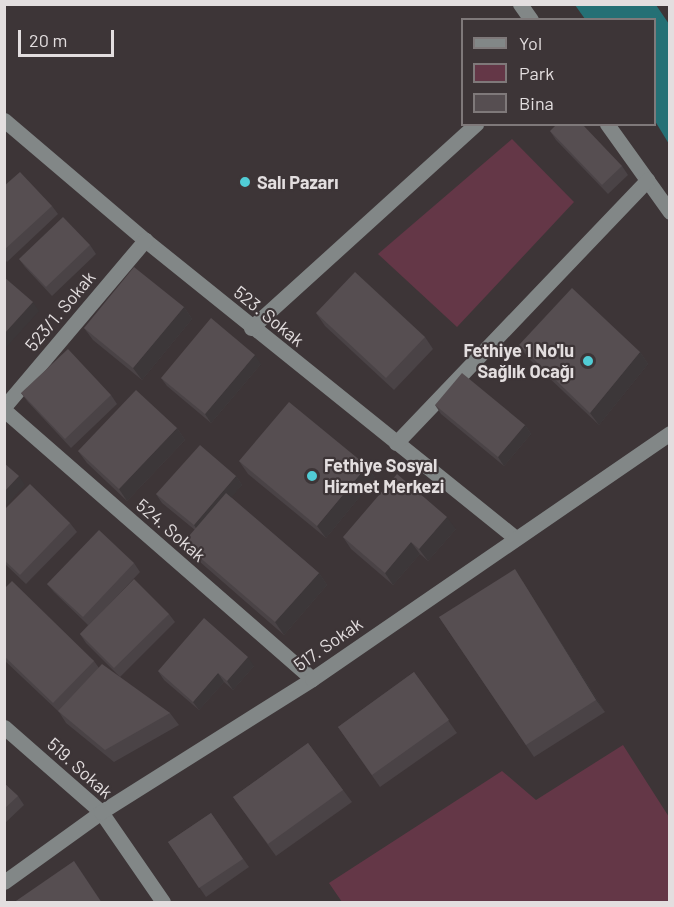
<!DOCTYPE html>
<html>
<head>
<meta charset="utf-8">
<style>
	body { margin:0 }
	#map { position:relative; width:674px; height:907px; overflow:hidden; background:#3d3537; font-family:Barlow,sans-serif }
	div>[style] { position:absolute }
	[style*='--x'] { left:calc(var(--x)*1px); top:calc(var(--y)*1px); width:calc(var(--w)*1px); rotate:calc(var(--a)*1deg) }
	.green>* { inset:0; background:#643747 }
	.water>* { inset:0; background:#257075 }
	.minor>* { height:15px; margin:-7.5px; padding:0 7.5px; transform-origin:7.5px; border-radius:7.5px; background:#828787 }
	.wall>* { inset:0; background:#4a4346 }
	.shaded-wall>* { inset:0; background:#3c3739 }
	.building>* { inset:0; background:#564e51 }
	.dots>* { width:16px; height:16px; translate:-50% -50%; box-sizing:border-box; border:3px solid #3d3537; border-radius:50% }
	span { translate:-50% -50%; white-space:nowrap; text-align:center; line-height:1.15; -webkit-text-stroke:4.5px #3d3537; paint-order:stroke }
	.poi-label { font-size:18px; color:#e3dedf; font-weight:700 }
	.left { translate:0 -50%; text-align:left }
	.right { translate:-100% -50%; text-align:right }
	.street-label { font-size:18px; color:#e3dedf }
	.frame { position:absolute; inset:0; border:6px solid #e3dedf; pointer-events:none }
	.legend { position:absolute; left:461px; top:18px; width:195px; height:108px; box-sizing:border-box; background:#3d3537; border:2px solid #7f797a; margin:0; padding:8px 10px; list-style:none; font-size:18px; color:#e3dedf }
	.legend li { display:flex; align-items:center; gap:12px; height:30px }
	.legend b { width:30px; border:2px solid #7f797a }
	.scale { position:absolute; left:18px; top:30px; width:96px; height:27px; box-sizing:border-box; border:3px solid #e3dedf; border-top:0; padding-left:8px; font-size:18px; line-height:21px; white-space:nowrap; color:#e3dedf; -webkit-text-stroke:4px #3d3537; paint-order:stroke }
</style>
</head>
<body>
<div id="map">
	<div class="green">
		<div style="clip-path:polygon(512px 139px,574px 202px,457px 327px,378px 254px)"></div>
		<div style="clip-path:polygon(623px 745px,669px 817px,669px 902px,342px 902px,329px 883px,502px 771px,536px 800px)"></div>
	</div>
	<div class="water">
		<div style="clip-path:polygon(575px 5px,656px 5px,669px 24px,669px 144px,655px 121px,654px 20px,585px 19px)"></div>
	</div>
	<div class="minor">
		<div style="--x:520;--y:4;--w:19;--a:55"></div>
		<div style="--x:4;--y:120;--w:185;--a:40.4"></div>
		<div style="--x:145;--y:240;--w:474;--a:38.8"></div>
		<div style="--x:607;--y:124;--w:108;--a:54.4"></div>
		<div style="--x:251;--y:328;--w:304;--a:-42.2"></div>
		<div style="--x:4;--y:407;--w:219;--a:-49.8"></div>
		<div style="--x:4;--y:410;--w:409;--a:41.1"></div>
		<div style="--x:396;--y:443;--w:364;--a:-46.3"></div>
		<div style="--x:4;--y:727;--w:129;--a:41.2"></div>
		<div style="--x:101;--y:812;--w:109;--a:55.4"></div>
		<div style="--x:4;--y:882;--w:120;--a:-35.8"></div>
		<div style="--x:101;--y:812;--w:249;--a:-32.2"></div>
		<div style="--x:312;--y:679;--w:434;--a:-34.5"></div>
	</div>
	<div class="wall">
		<div style="clip-path:polygon(550px 131px,622px 166px,628px 175px,608px 194px,556px 140px)"></div>
		<div style="clip-path:polygon(4px 186px,52px 206px,58px 214px,7px 262px,4px 259px)"></div>
		<div style="clip-path:polygon(90px 245px,96px 254px,52px 296px,25px 267px,19px 259px)"></div>
		<div style="clip-path:polygon(184px 307px,192px 319px,142px 380px,93px 340px,84px 328px)"></div>
		<div style="clip-path:polygon(316px 313px,425px 337px,433px 349px,394px 390px,325px 326px)"></div>
		<div style="clip-path:polygon(519px 345px,640px 352px,648px 364px,599px 425px,528px 358px)"></div>
		<div style="clip-path:polygon(261px 364px,211px 423px,167px 386px,161px 378px)"></div>
		<div style="clip-path:polygon(21px 393px,111px 395px,117px 404px,71px 448px,28px 402px)"></div>
		<div style="clip-path:polygon(435px 405px,525px 425px,531px 434px,504px 466px,441px 414px)"></div>
		<div style="clip-path:polygon(177px 428px,185px 440px,127px 501px,87px 463px,78px 451px)"></div>
		<div style="clip-path:polygon(239px 461px,367px 466px,375px 478px,326px 538px,248px 474px)"></div>
		<div style="clip-path:polygon(236px 476px,242px 485px,231px 497px,319px 573px,327px 585px,284px 635px,192px 555px,183px 543px,195px 530px,162px 503px,156px 494px)"></div>
		<div style="clip-path:polygon(4px 510px,70px 523px,77px 532px,26px 584px,4px 563px)"></div>
		<div style="clip-path:polygon(456px 529px,428px 561px,420px 554px,393px 585px,351px 549px,343px 537px)"></div>
		<div style="clip-path:polygon(134px 563px,140px 572px,102px 612px,169px 614px,175px 622px,120px 677px,86px 643px,80px 634px,88px 625px,54px 592px,47px 584px)"></div>
		<div style="clip-path:polygon(523px 582px,605px 712px,534px 757px,439px 617px)"></div>
		<div style="clip-path:polygon(4px 589px,94px 661px,99px 668px,170px 713px,179px 725px,114px 762px,66px 723px,59px 712px,4px 660px)"></div>
		<div style="clip-path:polygon(254px 666px,233px 690px,224px 682px,199px 710px,164px 680px,158px 671px)"></div>
		<div style="clip-path:polygon(414px 672px,457px 733px,380px 787px,338px 727px)"></div>
		<div style="clip-path:polygon(308px 743px,352px 802px,276px 856px,233px 797px)"></div>
		<div style="clip-path:polygon(4px 783px,18px 796px,24px 805px,4px 824px)"></div>
		<div style="clip-path:polygon(211px 813px,249px 867px,206px 897px,168px 842px)"></div>
	</div>
	<div class="shaded-wall">
		<div style="clip-path:polygon(33px 302px,39px 311px,4px 350px,4px 334px)"></div>
		<div style="clip-path:polygon(184px 307px,192px 319px,142px 380px,133px 368px)"></div>
		<div style="clip-path:polygon(640px 352px,648px 364px,599px 425px,590px 413px)"></div>
		<div style="clip-path:polygon(255px 355px,261px 364px,211px 423px,205px 414px)"></div>
		<div style="clip-path:polygon(525px 425px,531px 434px,504px 466px,498px 457px)"></div>
		<div style="clip-path:polygon(177px 428px,185px 440px,127px 501px,119px 489px)"></div>
		<div style="clip-path:polygon(367px 466px,375px 478px,326px 538px,317px 526px)"></div>
		<div style="clip-path:polygon(19px 476px,25px 485px,4px 508px,4px 492px)"></div>
		<div style="clip-path:polygon(236px 476px,242px 485px,200px 534px,194px 525px)"></div>
		<div style="clip-path:polygon(447px 517px,456px 529px,428px 561px,419px 549px)"></div>
		<div style="clip-path:polygon(411px 542px,420px 554px,393px 585px,385px 573px)"></div>
		<div style="clip-path:polygon(515px 569px,523px 582px,605px 712px,596px 700px)"></div>
		<div style="clip-path:polygon(319px 573px,327px 585px,284px 635px,275px 622px)"></div>
		<div style="clip-path:polygon(248px 657px,254px 666px,233px 690px,227px 681px)"></div>
		<div style="clip-path:polygon(218px 673px,224px 682px,199px 710px,193px 702px)"></div>
	</div>
	<div class="building">
		<div style="clip-path:polygon(557px 124px,582px 124px,622px 166px,602px 185px,550px 131px)"></div>
		<div style="clip-path:polygon(20px 172px,52px 206px,4px 250px,4px 186px)"></div>
		<div style="clip-path:polygon(63px 217px,90px 245px,46px 287px,19px 259px)"></div>
		<div style="clip-path:polygon(134px 267px,184px 307px,133px 368px,84px 328px)"></div>
		<div style="clip-path:polygon(355px 272px,425px 337px,386px 378px,316px 313px)"></div>
		<div style="clip-path:polygon(4px 277px,33px 302px,4px 334px)"></div>
		<div style="clip-path:polygon(572px 288px,640px 352px,590px 413px,519px 345px)"></div>
		<div style="clip-path:polygon(211px 318px,255px 355px,205px 414px,161px 378px)"></div>
		<div style="clip-path:polygon(68px 349px,111px 395px,65px 439px,21px 393px)"></div>
		<div style="clip-path:polygon(462px 373px,525px 425px,498px 457px,435px 405px)"></div>
		<div style="clip-path:polygon(136px 390px,177px 428px,119px 489px,78px 451px)"></div>
		<div style="clip-path:polygon(289px 402px,367px 466px,317px 526px,239px 461px)"></div>
		<div style="clip-path:polygon(200px 445px,236px 476px,194px 525px,156px 494px)"></div>
		<div style="clip-path:polygon(4px 463px,19px 476px,4px 492px)"></div>
		<div style="clip-path:polygon(397px 474px,447px 517px,419px 549px,411px 542px,385px 573px,343px 537px)"></div>
		<div style="clip-path:polygon(30px 484px,70px 523px,20px 575px,4px 560px,4px 510px)"></div>
		<div style="clip-path:polygon(226px 493px,319px 573px,275px 622px,183px 543px)"></div>
		<div style="clip-path:polygon(99px 530px,134px 563px,83px 617px,47px 584px)"></div>
		<div style="clip-path:polygon(515px 569px,596px 700px,526px 745px,439px 617px)"></div>
		<div style="clip-path:polygon(134px 579px,169px 614px,114px 668px,80px 634px)"></div>
		<div style="clip-path:polygon(12px 581px,94px 661px,53px 703px,4px 656px,4px 589px)"></div>
		<div style="clip-path:polygon(204px 618px,248px 657px,227px 681px,218px 673px,193px 702px,158px 671px)"></div>
		<div style="clip-path:polygon(102px 664px,170px 713px,105px 750px,58px 711px)"></div>
		<div style="clip-path:polygon(414px 672px,449px 720px,372px 775px,338px 727px)"></div>
		<div style="clip-path:polygon(308px 743px,343px 790px,268px 844px,233px 797px)"></div>
		<div style="clip-path:polygon(4px 783px,18px 796px,4px 809px)"></div>
		<div style="clip-path:polygon(211px 813px,243px 859px,199px 888px,168px 842px)"></div>
		<div style="clip-path:polygon(74px 861px,102px 903px,13px 903px)"></div>
	</div>
	<div class="dots">
		<div style="left:245px;top:182px;background:#51ccd5"></div>
		<div style="left:588px;top:361px;background:#51ccd5"></div>
		<div style="left:312px;top:476px;background:#51ccd5"></div>
	</div>
	<div class="poi-label">
		<span class="left" style="left:257px;top:182px">Salı Pazarı</span>
		<span class="right" style="left:574px;top:361px">Fethiye 1 No'lu<br>Sağlık Ocağı</span>
		<span class="left" style="left:324px;top:476px">Fethiye Sosyal<br>Hizmet Merkezi</span>
	</div>
	<div class="street-label">
		<span style="left:60px;top:311px;rotate:-50deg">523/1. Sokak</span>
		<span style="left:269px;top:316px;rotate:39deg">523. Sokak</span>
		<span style="left:171px;top:530px;rotate:41deg">524. Sokak</span>
		<span style="left:328px;top:644px;rotate:-35deg">517. Sokak</span>
		<span style="left:80px;top:768px;rotate:42deg">519. Sokak</span>
	</div>
	<div class="frame"></div>
	<ul class="legend">
	<li><b style="height:8px;background:#828787"></b>Yol</li>
	<li><b style="height:16px;background:#643747"></b>Park</li>
	<li><b style="height:16px;background:#564e51"></b>Bina</li>
	</ul>
	<div class="scale">20 m</div>
</div>
</body>
</html>
